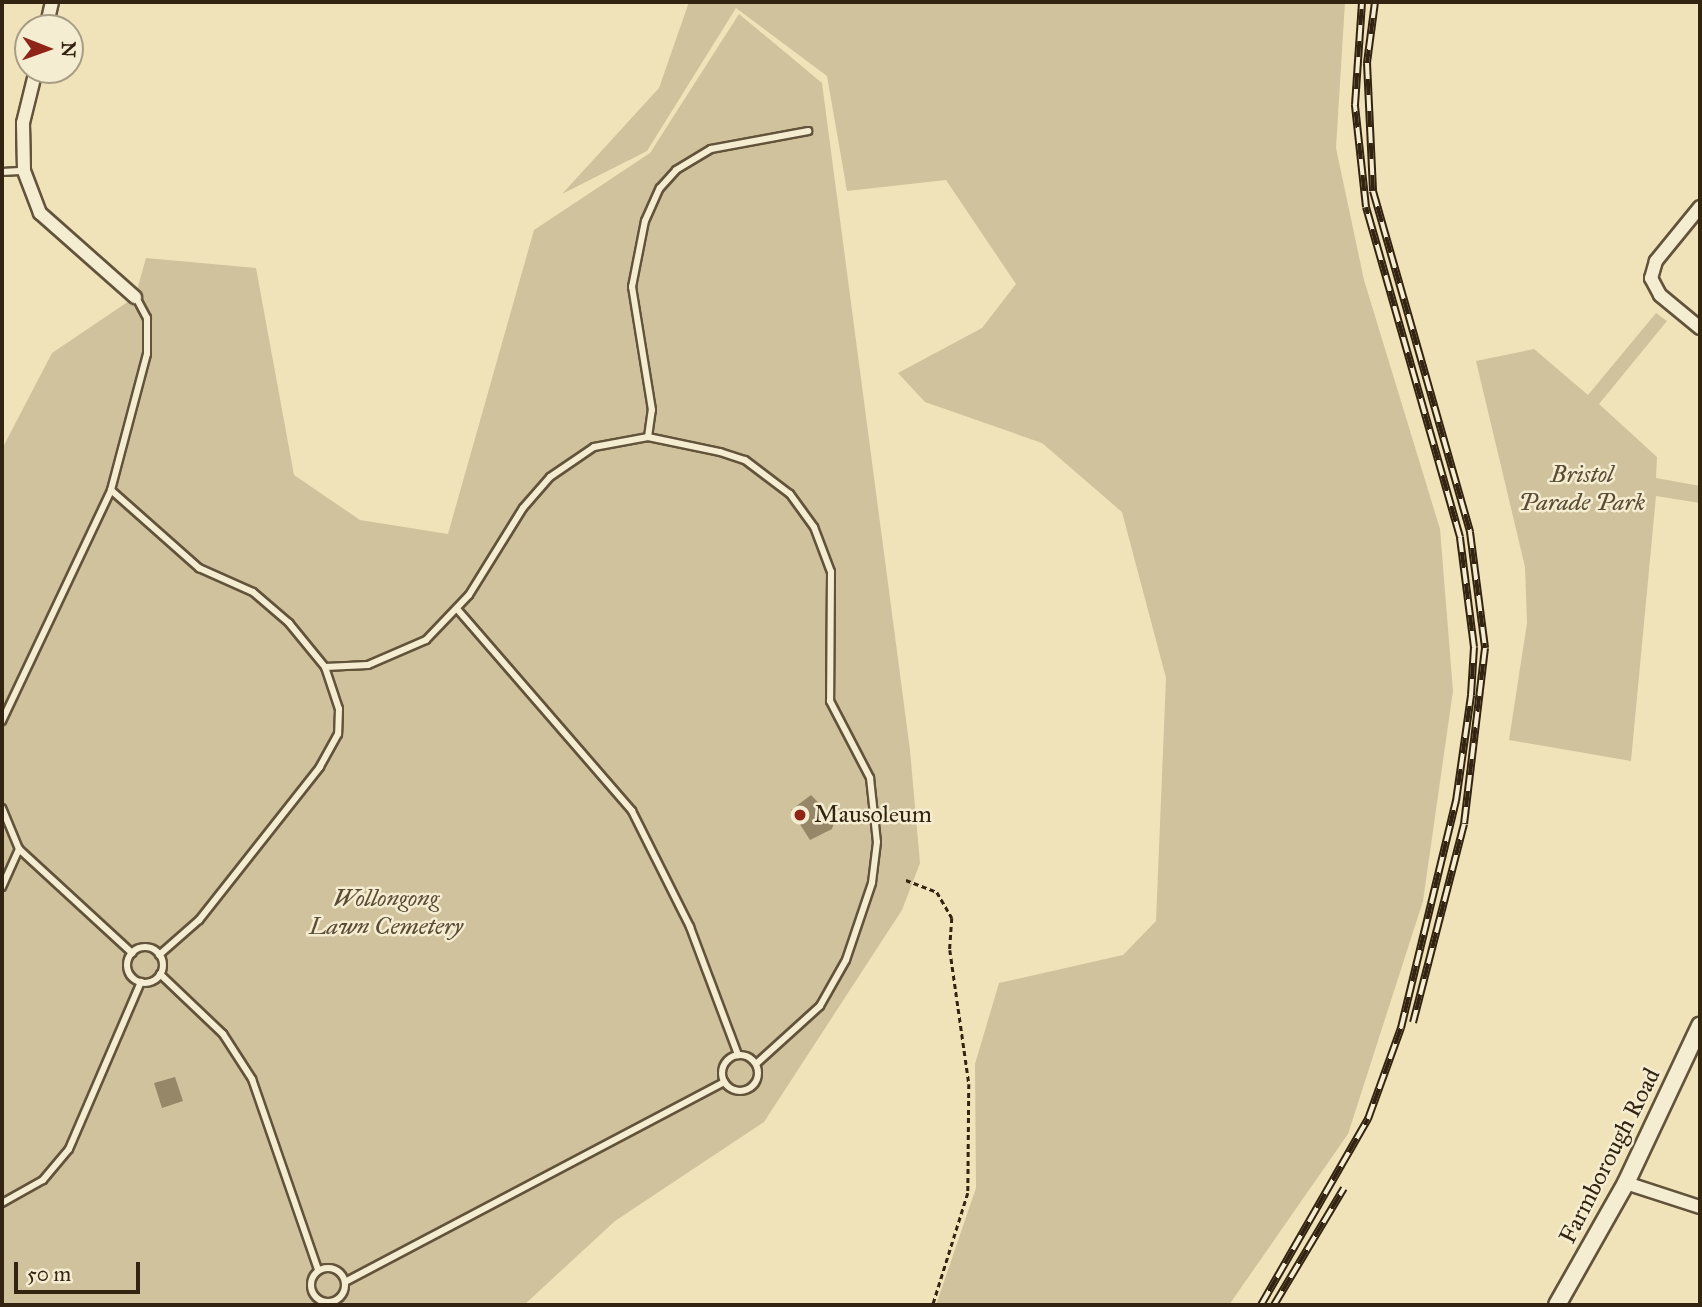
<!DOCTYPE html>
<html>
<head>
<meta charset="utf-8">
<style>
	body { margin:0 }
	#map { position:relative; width:1702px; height:1307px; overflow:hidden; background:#f0e3b9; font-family:"IM FELL Great Primer",serif }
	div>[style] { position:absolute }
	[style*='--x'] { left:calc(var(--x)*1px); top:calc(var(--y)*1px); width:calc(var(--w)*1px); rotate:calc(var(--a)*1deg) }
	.green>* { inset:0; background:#d0c29c }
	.building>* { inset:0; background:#958768 }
	.path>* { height:2.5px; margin-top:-1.25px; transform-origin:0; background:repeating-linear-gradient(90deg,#332311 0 5px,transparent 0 8.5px) }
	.roads { filter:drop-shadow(2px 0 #62533b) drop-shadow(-2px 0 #62533b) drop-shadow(0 2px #62533b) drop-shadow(0 -2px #62533b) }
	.service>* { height:6px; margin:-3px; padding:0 3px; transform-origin:3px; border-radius:3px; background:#f5edd2 }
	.service>.ring { margin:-3px; padding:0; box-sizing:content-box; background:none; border:6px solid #f5edd2; border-radius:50% }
	.minor>* { height:12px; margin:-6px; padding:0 6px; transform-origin:6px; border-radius:6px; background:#f5edd2 }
	.tertiary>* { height:16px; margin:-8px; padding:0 8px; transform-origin:8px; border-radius:8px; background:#f5edd2 }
	.rail>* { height:8px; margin-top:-4px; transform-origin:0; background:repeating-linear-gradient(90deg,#f5edd2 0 16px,#332311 0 32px); box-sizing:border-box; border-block:2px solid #332311 }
	.dots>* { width:19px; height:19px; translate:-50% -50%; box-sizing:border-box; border:4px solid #f5edd2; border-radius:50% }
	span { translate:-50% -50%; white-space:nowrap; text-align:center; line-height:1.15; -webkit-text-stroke:5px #f5edd2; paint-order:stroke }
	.park-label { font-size:24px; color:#5a4b34; font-style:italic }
	.poi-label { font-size:24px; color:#332311 }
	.left { translate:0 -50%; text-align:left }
	.street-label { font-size:24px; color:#332311 }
	.frame { position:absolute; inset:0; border:4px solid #332311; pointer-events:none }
	.north { position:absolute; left:14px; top:14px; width:70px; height:70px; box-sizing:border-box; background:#f5edd2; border:2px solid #a79c85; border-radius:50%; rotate:91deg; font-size:19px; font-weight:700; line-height:28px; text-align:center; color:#332311 }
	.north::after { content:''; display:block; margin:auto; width:24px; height:32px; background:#8f2418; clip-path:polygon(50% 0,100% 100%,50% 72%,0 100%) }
	.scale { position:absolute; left:14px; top:1262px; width:126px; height:32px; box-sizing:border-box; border:4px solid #332311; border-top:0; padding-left:9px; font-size:21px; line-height:24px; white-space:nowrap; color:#332311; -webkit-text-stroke:5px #f5edd2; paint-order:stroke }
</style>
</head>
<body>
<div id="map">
	<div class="green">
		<div style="clip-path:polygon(689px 2px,1345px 2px,1336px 148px,1364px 280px,1440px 529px,1453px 691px,1423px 901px,1348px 1134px,1229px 1305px,936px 1305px,976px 1188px,975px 1064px,999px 983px,1123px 955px,1156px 921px,1166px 678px,1122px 512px,1042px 443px,925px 402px,898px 373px,982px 328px,1016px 284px,946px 180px,847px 191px,827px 76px,736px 8px,647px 151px,562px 194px,659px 88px)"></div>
		<div style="clip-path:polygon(739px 14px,822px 83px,910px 750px,920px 863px,902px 910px,764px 1122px,615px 1221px,524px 1305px,2px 1305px,2px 449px,52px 353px,135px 297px,146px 258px,256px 268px,294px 475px,360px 520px,448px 534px,534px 230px,650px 153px)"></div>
		<div style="clip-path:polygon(1656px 313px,1667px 321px,1599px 404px,1657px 457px,1656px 478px,1700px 486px,1700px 503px,1656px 496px,1631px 761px,1509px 740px,1527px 623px,1525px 567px,1476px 361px,1534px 349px,1588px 395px)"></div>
	</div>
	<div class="building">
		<div style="clip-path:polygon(811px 795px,835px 820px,832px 829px,810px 840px,791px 810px)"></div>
		<div style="clip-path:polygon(175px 1077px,183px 1101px,162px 1108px,154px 1083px)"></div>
	</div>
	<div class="path">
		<div style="--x:906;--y:880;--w:33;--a:21"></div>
		<div style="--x:937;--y:892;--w:30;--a:60"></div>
		<div style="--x:952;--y:918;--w:32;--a:94"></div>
		<div style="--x:950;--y:950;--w:135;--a:81.9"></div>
		<div style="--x:969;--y:1084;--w:109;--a:90.5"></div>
		<div style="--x:968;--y:1193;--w:117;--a:107.4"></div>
	</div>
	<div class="roads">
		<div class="service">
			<div style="--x:2;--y:172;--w:22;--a:-3"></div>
			<div style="--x:648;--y:437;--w:27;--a:-82"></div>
			<div style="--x:652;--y:410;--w:125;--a:-99.2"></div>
			<div style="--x:632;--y:287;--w:67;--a:-78.9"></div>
			<div style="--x:645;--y:221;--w:36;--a:-66"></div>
			<div style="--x:660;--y:188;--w:24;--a:-48"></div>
			<div style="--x:676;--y:170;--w:41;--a:-31"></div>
			<div style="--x:711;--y:149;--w:99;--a:-10.5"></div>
			<div style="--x:111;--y:490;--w:118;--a:41.6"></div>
			<div style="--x:199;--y:568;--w:59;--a:24"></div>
			<div style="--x:253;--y:592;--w:48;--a:40.7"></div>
			<div style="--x:289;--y:623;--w:57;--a:50.7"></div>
			<div style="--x:325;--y:667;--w:44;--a:71.6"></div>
			<div style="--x:339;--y:709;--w:25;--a:92"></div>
			<div style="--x:338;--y:734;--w:38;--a:119"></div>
			<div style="--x:320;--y:767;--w:195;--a:128.3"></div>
			<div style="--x:199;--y:920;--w:53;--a:138.8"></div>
			<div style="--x:458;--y:610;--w:266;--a:49.1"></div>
			<div style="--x:632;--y:811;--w:130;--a:63.4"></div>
			<div style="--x:690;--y:927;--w:137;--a:69.4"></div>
			<div style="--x:325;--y:667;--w:43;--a:-2.7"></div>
			<div style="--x:368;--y:665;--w:63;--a:-23.3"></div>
			<div style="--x:426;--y:640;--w:62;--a:-46.3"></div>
			<div style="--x:469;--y:595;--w:102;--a:-58.2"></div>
			<div style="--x:523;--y:508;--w:41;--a:-48.9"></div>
			<div style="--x:550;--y:477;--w:53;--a:-34.3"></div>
			<div style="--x:594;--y:447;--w:55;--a:-10.5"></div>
			<div style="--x:648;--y:437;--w:74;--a:11.8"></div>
			<div style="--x:720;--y:452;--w:26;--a:18"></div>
			<div style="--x:745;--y:460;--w:56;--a:37.1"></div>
			<div style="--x:790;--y:494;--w:41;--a:54"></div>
			<div style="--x:814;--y:527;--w:48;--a:69.3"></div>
			<div style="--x:831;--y:572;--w:129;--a:90.4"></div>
			<div style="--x:830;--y:701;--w:87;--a:62.5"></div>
			<div style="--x:870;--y:778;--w:64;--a:83.8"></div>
			<div style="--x:877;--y:842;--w:41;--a:97"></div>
			<div style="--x:872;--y:883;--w:81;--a:108.7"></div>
			<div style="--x:846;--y:960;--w:53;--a:119.5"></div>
			<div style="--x:820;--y:1006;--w:86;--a:137.8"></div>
			<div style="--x:2;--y:721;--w:255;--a:-64.7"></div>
			<div style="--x:111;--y:490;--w:141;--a:-75.2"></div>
			<div style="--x:147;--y:354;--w:36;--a:-90"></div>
			<div style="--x:147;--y:318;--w:24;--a:-118"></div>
			<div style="--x:2;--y:808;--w:44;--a:67.5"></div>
			<div style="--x:19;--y:849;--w:154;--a:42.6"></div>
			<div style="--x:2;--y:887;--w:42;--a:-65.9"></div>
			<div class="ring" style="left:127px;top:947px;width:30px;height:30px"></div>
			<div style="--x:160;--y:974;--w:87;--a:43.6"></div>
			<div style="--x:223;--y:1034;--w:54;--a:57.2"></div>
			<div style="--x:252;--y:1079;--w:202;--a:70.9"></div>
			<div class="ring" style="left:722px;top:1055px;width:30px;height:30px"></div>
			<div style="--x:2;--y:1203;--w:47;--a:-29.3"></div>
			<div style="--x:43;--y:1180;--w:40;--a:-50"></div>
			<div style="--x:69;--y:1149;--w:182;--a:-66.7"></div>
			<div class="ring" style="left:311px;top:1268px;width:28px;height:28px"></div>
			<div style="--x:345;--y:1282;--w:429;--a:-27.8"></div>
		</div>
		<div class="minor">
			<div style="--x:46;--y:28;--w:27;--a:-77"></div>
			<div style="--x:36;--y:70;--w:55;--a:103.8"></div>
			<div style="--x:23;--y:123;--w:48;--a:88.8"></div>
			<div style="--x:24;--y:171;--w:45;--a:69.1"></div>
			<div style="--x:40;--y:213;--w:127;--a:41.5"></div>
			<div style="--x:1700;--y:207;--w:70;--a:129.2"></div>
			<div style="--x:1656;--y:261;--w:18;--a:106"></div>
			<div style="--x:1651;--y:278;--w:19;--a:62"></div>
			<div style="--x:1660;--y:295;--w:52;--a:39.5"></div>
			<div style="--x:1626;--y:1183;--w:78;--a:18"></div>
		</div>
		<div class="tertiary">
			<div style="--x:1557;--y:1305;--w:140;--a:-60.5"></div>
			<div style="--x:1626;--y:1183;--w:174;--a:-64.8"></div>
		</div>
	</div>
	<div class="rail">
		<div style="--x:1375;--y:2;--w:62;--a:97.5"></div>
		<div style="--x:1367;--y:63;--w:128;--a:87.3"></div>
		<div style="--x:1373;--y:191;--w:355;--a:74.1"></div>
		<div style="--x:1470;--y:532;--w:117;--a:82.6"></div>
		<div style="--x:1485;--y:648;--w:177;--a:96.8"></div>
		<div style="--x:1464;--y:824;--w:205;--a:104.4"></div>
		<div style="--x:1261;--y:1305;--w:215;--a:-60.1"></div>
		<div style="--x:1368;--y:1119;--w:97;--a:-70.1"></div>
		<div style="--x:1401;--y:1028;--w:234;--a:-76.4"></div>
		<div style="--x:1456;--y:801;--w:107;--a:-81.9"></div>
		<div style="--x:1471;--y:695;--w:48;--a:-86.4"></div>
		<div style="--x:1474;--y:647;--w:111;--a:-97.3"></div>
		<div style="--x:1460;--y:537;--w:343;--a:-105.9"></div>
		<div style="--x:1366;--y:207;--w:103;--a:-96.2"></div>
		<div style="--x:1355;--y:105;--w:103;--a:-86.1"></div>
		<div style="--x:1274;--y:1305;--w:136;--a:-59.1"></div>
	</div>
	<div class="dots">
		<div style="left:800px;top:815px;background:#8f2418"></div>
	</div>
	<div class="park-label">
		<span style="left:1582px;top:489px">Bristol<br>Parade Park</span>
		<span style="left:386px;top:913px">Wollongong<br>Lawn Cemetery</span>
	</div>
	<div class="poi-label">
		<span class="left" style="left:814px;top:815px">Mausoleum</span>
	</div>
	<div class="street-label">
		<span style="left:1610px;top:1156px;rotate:-63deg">Farmborough Road</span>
	</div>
	<div class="frame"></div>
	<div class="north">N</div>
	<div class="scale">50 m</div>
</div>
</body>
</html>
